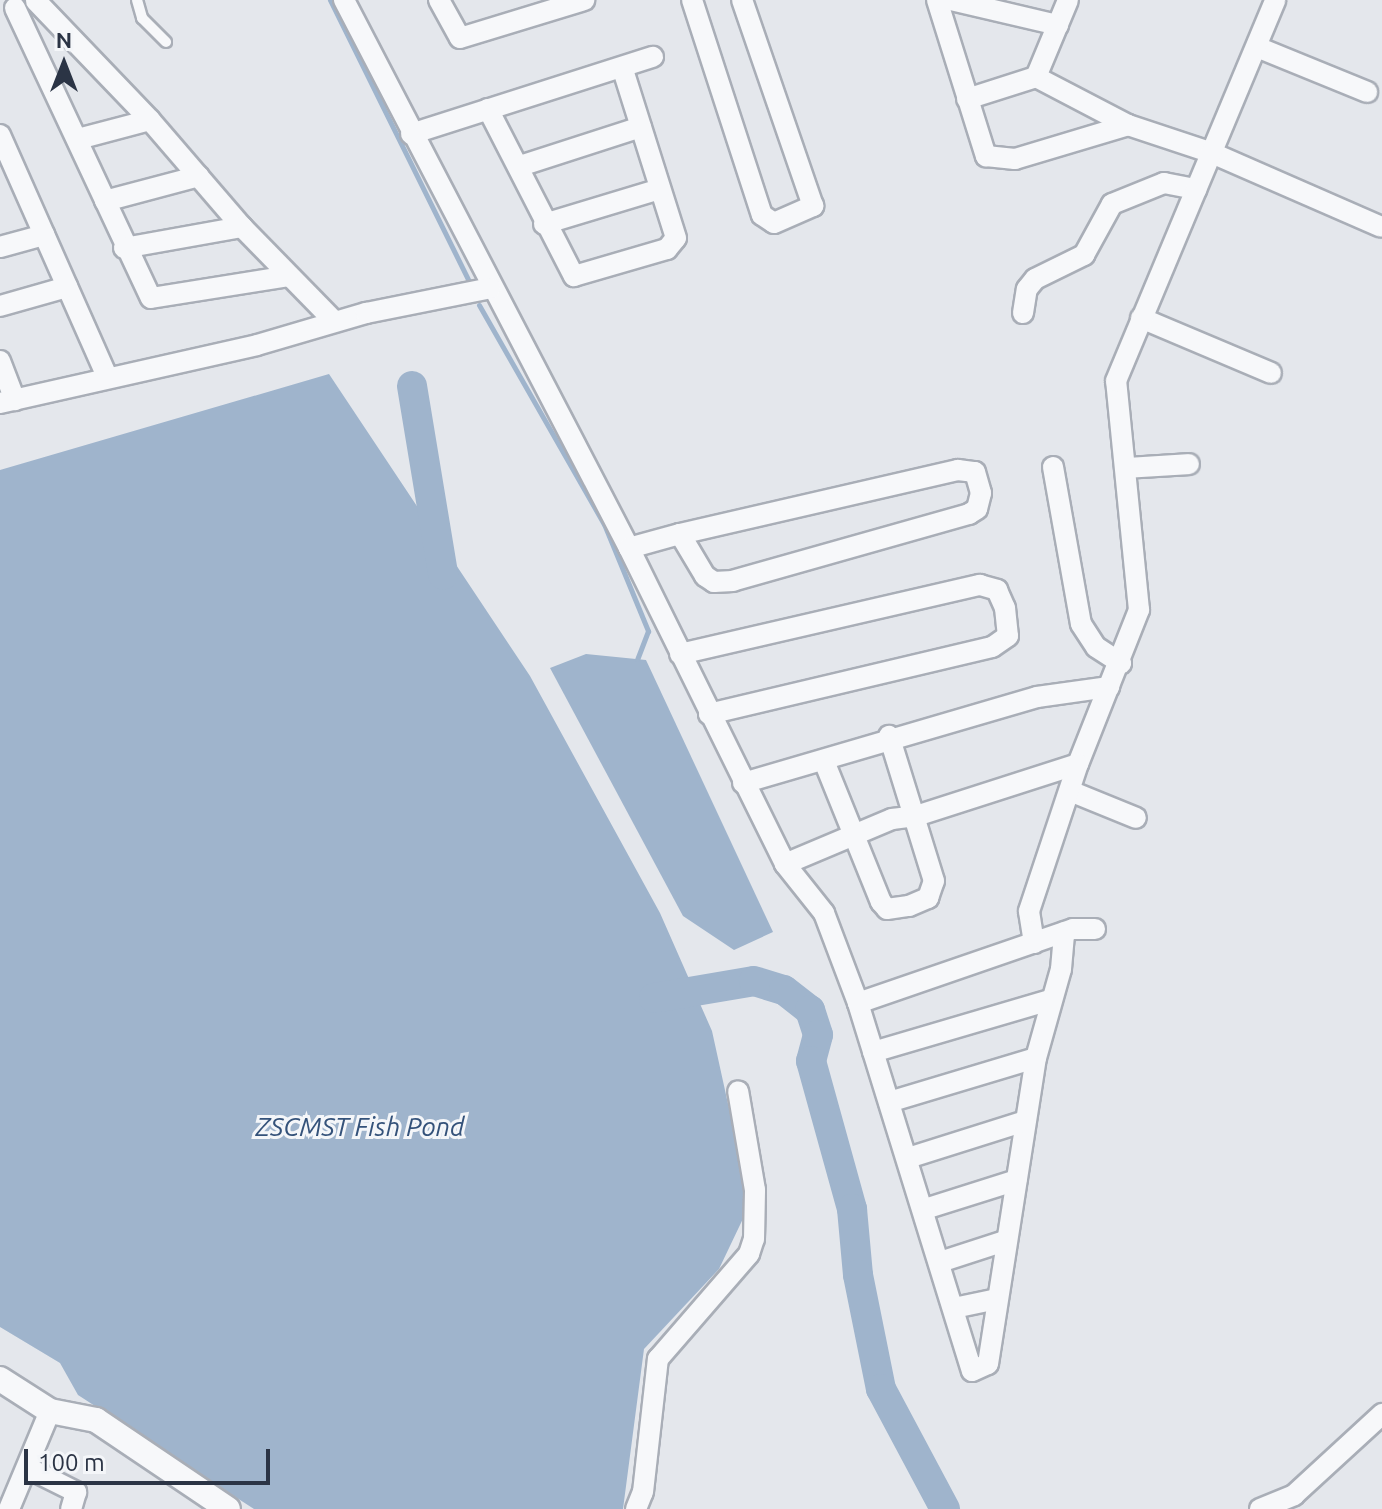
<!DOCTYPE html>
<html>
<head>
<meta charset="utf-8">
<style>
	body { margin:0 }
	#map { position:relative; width:1382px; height:1509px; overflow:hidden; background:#e4e7ec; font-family:Ubuntu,sans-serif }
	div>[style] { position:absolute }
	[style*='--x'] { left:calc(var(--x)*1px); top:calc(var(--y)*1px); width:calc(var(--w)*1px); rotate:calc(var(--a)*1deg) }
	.water>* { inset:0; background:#9fb4cc }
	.stream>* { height:5px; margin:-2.5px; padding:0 2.5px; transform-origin:2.5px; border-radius:2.5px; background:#9fb4cc }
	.river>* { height:30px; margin:-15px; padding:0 15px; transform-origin:15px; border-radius:15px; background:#9fb4cc }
	.roads { filter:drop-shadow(2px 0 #a9aeb7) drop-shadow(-2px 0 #a9aeb7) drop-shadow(0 2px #a9aeb7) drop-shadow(0 -2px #a9aeb7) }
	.service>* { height:10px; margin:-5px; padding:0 5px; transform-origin:5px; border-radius:5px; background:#f7f8fa }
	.minor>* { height:20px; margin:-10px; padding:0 10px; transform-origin:10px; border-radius:10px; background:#f7f8fa }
	.tertiary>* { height:24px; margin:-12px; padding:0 12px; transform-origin:12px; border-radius:12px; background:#f7f8fa }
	span { translate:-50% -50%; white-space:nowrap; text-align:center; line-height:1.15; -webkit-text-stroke:6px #f4f6f9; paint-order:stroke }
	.water-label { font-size:26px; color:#34527a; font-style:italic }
	.north { position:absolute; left:24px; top:24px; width:80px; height:80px; -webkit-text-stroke:6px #f4f6f9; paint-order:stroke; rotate:0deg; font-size:22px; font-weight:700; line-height:32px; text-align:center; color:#2b3445 }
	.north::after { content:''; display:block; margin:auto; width:28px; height:36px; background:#2b3445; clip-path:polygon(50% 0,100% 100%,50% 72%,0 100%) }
	.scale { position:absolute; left:24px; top:1449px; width:246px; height:36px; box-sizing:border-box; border:4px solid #2b3445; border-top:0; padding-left:10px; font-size:24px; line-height:28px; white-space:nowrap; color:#2b3445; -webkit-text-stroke:6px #f4f6f9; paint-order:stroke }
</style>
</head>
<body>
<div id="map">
	<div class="water">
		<div style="clip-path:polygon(329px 374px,530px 676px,660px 913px,712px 1031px,750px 1204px,719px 1269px,644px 1349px,623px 1509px,254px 1509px,78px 1395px,60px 1363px,0 1327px,0 470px)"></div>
		<div style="clip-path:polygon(586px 654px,646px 660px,773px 932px,734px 950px,683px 916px,550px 668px)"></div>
	</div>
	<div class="stream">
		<div style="--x:330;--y:0;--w:318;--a:63.7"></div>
		<div style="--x:479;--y:305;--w:252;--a:60.3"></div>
		<div style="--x:604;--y:524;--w:116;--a:67.6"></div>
		<div style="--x:648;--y:631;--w:30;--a:111"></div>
	</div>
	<div class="river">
		<div style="--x:412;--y:386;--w:191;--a:80.6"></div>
		<div style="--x:654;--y:998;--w:101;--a:-9.6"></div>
		<div style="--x:754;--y:981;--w:31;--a:17"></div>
		<div style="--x:784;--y:990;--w:33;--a:38"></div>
		<div style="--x:810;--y:1010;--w:26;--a:72"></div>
		<div style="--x:818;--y:1035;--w:27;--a:105"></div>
		<div style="--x:811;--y:1061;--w:154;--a:74.5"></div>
		<div style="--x:852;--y:1209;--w:66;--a:84.8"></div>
		<div style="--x:858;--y:1275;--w:116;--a:78.6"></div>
		<div style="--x:881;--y:1389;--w:136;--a:61.9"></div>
	</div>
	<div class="roads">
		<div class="service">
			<div style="--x:137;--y:0;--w:19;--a:74"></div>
			<div style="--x:142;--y:18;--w:34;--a:45"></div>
		</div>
		<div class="minor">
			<div style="--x:344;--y:0;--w:618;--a:62.52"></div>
			<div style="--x:629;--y:548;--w:352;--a:63.7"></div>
			<div style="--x:785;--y:864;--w:63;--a:51.5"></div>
			<div style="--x:824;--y:913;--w:96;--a:69.3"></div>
			<div style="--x:858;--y:1003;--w:385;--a:72.8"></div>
			<div style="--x:972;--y:1371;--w:17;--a:-24"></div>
			<div style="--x:988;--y:1364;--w:310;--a:-81.1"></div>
			<div style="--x:1036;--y:1058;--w:92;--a:-74.3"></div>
			<div style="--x:1061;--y:969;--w:37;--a:-85"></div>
			<div style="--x:439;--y:0;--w:43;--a:61.1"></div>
			<div style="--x:460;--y:38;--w:130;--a:-17"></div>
			<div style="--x:692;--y:0;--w:226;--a:72"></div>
			<div style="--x:762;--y:215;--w:14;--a:34"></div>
			<div style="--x:774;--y:223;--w:43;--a:-23.6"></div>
			<div style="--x:813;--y:206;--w:218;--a:-109"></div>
			<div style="--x:937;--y:0;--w:164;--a:72.6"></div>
			<div style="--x:986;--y:156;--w:29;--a:6"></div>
			<div style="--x:1015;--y:159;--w:118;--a:-16.7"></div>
			<div style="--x:951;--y:0;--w:110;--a:13.2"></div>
			<div style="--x:36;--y:1;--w:165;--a:46.2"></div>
			<div style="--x:150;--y:120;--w:141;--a:49.3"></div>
			<div style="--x:242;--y:227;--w:132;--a:45.6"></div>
			<div style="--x:15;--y:8;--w:320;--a:64.9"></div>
			<div style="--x:151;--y:298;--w:139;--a:-9.1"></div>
			<div style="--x:1257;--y:47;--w:119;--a:22.2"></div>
			<div style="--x:1036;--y:77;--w:83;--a:-67.4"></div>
			<div style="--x:967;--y:99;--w:72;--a:-17.7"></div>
			<div style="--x:1036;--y:77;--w:104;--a:27.6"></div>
			<div style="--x:1128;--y:125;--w:89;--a:18.4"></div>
			<div style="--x:1212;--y:153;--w:184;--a:23.6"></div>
			<div style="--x:488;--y:109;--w:188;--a:62.8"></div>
			<div style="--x:574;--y:276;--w:97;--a:-16.2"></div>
			<div style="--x:667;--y:249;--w:14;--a:-51"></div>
			<div style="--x:676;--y:238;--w:179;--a:-107.5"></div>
			<div style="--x:411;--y:134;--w:254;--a:-17.7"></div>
			<div style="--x:0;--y:135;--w:264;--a:66.1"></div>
			<div style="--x:78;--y:139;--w:74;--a:-14.8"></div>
			<div style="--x:520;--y:166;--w:127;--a:-17.9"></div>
			<div style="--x:105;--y:201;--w:97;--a:-14.9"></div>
			<div style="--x:544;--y:224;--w:121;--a:-16.8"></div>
			<div style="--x:0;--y:247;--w:46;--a:-15.3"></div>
			<div style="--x:124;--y:248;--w:120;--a:-10.1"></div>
			<div style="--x:0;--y:306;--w:70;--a:-15.8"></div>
			<div style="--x:1023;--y:313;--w:24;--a:-81"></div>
			<div style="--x:1027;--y:289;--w:13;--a:-51"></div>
			<div style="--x:1035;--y:279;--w:55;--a:-26.1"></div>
			<div style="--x:1084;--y:255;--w:58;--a:-61.2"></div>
			<div style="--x:1112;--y:204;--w:56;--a:-22"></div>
			<div style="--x:1164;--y:183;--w:33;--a:11"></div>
			<div style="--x:1141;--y:318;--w:141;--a:22.9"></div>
			<div style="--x:0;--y:361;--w:42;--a:69"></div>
			<div style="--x:0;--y:403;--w:263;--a:-12.7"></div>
			<div style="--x:257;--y:345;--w:114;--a:-16.4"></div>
			<div style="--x:366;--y:313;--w:127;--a:-11.3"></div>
			<div style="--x:1053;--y:467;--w:159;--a:79.9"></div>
			<div style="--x:1081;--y:624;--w:27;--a:57"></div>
			<div style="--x:1096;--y:647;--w:30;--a:33"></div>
			<div style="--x:1126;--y:468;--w:63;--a:-3.6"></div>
			<div style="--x:629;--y:548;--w:53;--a:-15.4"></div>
			<div style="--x:680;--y:534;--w:285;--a:-13"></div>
			<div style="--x:958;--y:470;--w:17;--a:7"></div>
			<div style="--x:975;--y:472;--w:22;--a:74"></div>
			<div style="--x:981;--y:493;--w:16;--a:104"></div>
			<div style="--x:977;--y:509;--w:9;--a:148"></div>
			<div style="--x:969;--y:514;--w:245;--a:164.2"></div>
			<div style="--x:733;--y:581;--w:19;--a:177"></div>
			<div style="--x:714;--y:582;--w:11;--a:-146"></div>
			<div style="--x:705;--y:576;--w:49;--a:-120.8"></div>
			<div style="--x:680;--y:654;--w:308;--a:-13"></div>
			<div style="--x:980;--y:585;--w:18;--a:16"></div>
			<div style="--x:997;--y:590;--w:20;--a:66"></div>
			<div style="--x:1005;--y:608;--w:28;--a:84"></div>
			<div style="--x:1008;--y:636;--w:19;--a:145"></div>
			<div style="--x:992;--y:647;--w:291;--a:166.7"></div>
			<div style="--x:824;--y:761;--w:152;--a:68"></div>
			<div style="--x:881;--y:902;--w:9;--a:49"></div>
			<div style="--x:887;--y:909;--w:22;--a:-8"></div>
			<div style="--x:909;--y:906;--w:21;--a:-23"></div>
			<div style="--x:928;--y:898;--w:18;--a:-71"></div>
			<div style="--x:934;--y:881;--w:152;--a:-107.2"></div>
			<div style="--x:743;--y:783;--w:306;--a:-16.3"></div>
			<div style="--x:1037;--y:697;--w:73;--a:-7.9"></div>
			<div style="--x:1070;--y:791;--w:71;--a:22.2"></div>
			<div style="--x:785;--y:864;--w:116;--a:-22.8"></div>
			<div style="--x:892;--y:819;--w:24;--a:-7"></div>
			<div style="--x:916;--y:816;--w:170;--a:-17.8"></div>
			<div style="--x:1078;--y:764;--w:166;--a:-68.4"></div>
			<div style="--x:1139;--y:610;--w:230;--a:-95.7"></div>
			<div style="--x:1116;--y:381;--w:413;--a:-67.3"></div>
			<div style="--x:1034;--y:943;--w:32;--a:-99"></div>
			<div style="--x:1029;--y:911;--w:155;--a:-71.6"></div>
			<div style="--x:858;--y:1003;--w:227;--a:-19"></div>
			<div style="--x:1073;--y:929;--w:22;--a:0"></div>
			<div style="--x:873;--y:1052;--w:184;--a:-16.4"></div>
			<div style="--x:889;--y:1102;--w:153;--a:-16.7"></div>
			<div style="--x:908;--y:1158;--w:123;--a:-17.5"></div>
			<div style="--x:925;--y:1209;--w:96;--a:-17.5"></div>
			<div style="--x:940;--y:1262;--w:68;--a:-17.9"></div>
			<div style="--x:954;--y:1308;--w:44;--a:-11.8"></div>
			<div style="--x:28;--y:1468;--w:54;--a:26.6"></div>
			<div style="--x:76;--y:1492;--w:18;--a:106"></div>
			<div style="--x:9;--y:1509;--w:106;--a:-67.3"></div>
			<div style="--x:636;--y:1509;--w:18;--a:-68"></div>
			<div style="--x:643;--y:1492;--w:134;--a:-83.6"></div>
			<div style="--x:658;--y:1359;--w:139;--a:-49.1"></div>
			<div style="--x:749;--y:1254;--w:16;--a:-72"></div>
			<div style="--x:754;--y:1239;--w:49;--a:-88.8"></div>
			<div style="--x:755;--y:1190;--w:100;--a:-99.7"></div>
			<div style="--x:1260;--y:1509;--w:37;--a:-22"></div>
			<div style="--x:1294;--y:1495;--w:120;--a:-42.6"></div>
		</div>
		<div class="tertiary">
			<div style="--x:0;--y:1379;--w:59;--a:32.6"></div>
			<div style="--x:50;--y:1411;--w:47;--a:11.1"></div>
			<div style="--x:96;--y:1420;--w:159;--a:34"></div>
		</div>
	</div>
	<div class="water-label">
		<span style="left:360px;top:1127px">ZSCMST Fish Pond</span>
	</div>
	<div class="north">N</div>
	<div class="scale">100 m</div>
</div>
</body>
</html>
